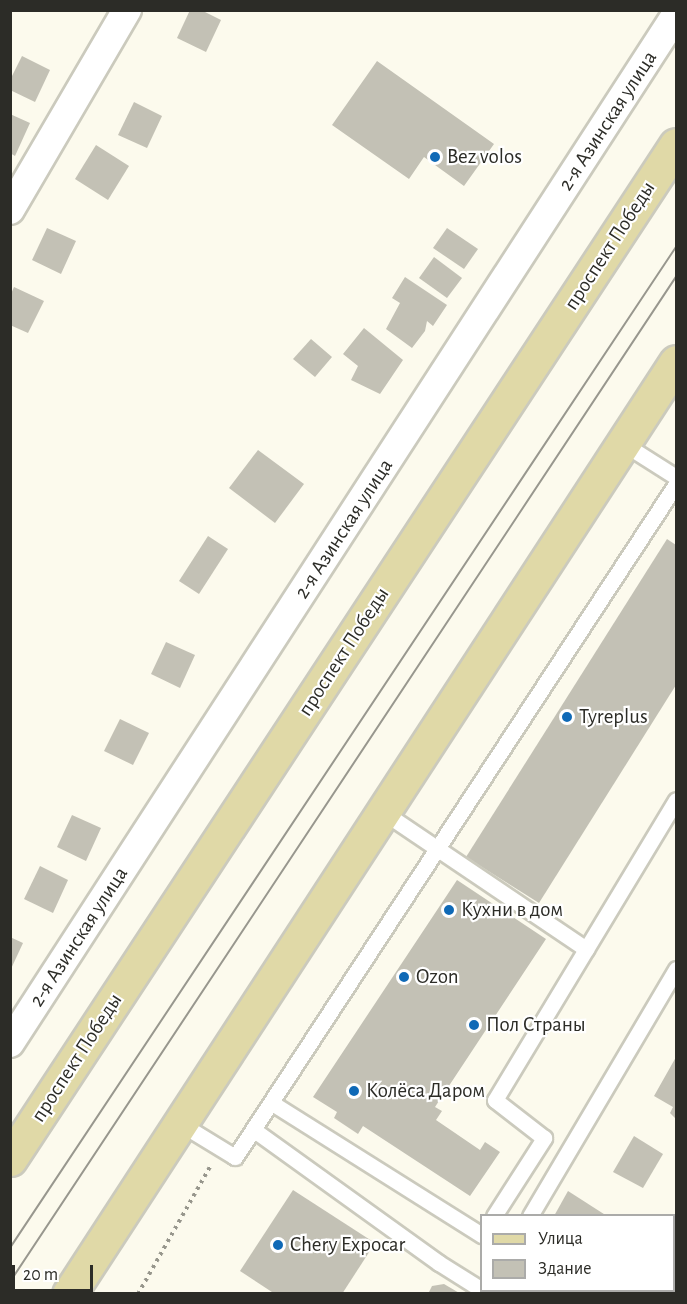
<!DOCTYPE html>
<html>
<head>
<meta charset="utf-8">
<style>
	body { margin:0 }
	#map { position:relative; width:687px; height:1304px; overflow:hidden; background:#fcfaed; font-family:"Alegreya Sans",sans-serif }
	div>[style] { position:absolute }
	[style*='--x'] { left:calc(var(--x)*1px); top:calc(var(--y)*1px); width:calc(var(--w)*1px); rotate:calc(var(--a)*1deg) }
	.building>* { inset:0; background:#c3c1b5 }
	.path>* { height:4px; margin-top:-2px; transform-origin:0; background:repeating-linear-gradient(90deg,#97968c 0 3px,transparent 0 7.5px) }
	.roads { filter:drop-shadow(2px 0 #cbcabd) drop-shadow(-2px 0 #cbcabd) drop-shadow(0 2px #cbcabd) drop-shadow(0 -2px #cbcabd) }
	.lane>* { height:15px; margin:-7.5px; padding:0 7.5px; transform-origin:7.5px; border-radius:7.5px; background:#fff }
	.street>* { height:28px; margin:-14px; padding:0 14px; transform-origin:14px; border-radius:14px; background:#fff }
	.primary>* { height:33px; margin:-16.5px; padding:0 16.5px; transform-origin:16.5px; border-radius:16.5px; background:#e0d9a7 }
	.tram>* { height:1.5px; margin:-0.75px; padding:0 0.75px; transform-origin:0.75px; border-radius:0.75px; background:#98978e }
	.dots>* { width:16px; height:16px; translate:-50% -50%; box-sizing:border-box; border:3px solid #fff; border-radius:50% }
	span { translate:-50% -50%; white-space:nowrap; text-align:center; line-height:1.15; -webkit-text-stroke:4.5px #fff; paint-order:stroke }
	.street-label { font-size:21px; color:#2c2c27 }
	.poi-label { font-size:21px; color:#2c2c27 }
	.left { translate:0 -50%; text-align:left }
	.frame { position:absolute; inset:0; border:12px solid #2c2c27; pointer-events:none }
	.legend { position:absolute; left:480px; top:1214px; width:195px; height:78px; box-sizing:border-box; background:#fff; border:2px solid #ababa9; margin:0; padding:8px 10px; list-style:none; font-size:18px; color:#2c2c27 }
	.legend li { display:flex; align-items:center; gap:12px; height:30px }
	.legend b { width:30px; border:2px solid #ababa9 }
	.scale { position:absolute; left:12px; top:1265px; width:81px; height:27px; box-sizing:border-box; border:3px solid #2c2c27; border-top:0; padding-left:8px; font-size:18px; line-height:21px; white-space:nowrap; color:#2c2c27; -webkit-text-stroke:4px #fff; paint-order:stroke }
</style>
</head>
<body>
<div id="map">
	<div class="building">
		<div style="clip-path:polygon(190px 10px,201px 10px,221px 20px,206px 52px,177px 38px)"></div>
		<div style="clip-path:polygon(22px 56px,50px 70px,35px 102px,10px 90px,10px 80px)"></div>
		<div style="clip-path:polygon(377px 61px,494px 144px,464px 186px,424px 157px,409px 179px,332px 125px)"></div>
		<div style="clip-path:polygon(134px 102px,162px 116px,147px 148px,118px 135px)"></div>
		<div style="clip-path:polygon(10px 114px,30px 123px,15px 156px,10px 153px)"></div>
		<div style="clip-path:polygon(96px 145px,129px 166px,108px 200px,75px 179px)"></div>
		<div style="clip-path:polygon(47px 228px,76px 241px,61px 274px,32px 260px)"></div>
		<div style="clip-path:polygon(447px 228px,478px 249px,464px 269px,433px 248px)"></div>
		<div style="clip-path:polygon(434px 257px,462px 278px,447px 298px,419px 278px)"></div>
		<div style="clip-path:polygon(405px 277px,447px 305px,433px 326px,427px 321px,425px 331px,412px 348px,386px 329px,400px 303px,392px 298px)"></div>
		<div style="clip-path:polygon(14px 287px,44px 301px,28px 333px,10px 325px,10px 296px)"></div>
		<div style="clip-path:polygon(364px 328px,403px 360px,380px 394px,351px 380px,358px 366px,343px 354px)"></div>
		<div style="clip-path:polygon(311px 339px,332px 357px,315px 377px,293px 359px)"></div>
		<div style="clip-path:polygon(258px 450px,304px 484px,275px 523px,229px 488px)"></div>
		<div style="clip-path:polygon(208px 536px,228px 549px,199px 594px,179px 581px)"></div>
		<div style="clip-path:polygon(667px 539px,676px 545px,676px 685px,539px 903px,466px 857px)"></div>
		<div style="clip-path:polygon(166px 642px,195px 655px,180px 688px,151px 674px)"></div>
		<div style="clip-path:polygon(120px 719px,149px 733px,133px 765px,104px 751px)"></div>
		<div style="clip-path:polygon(72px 815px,101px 828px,86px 861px,57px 847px)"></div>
		<div style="clip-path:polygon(40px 866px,68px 880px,53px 913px,24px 899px)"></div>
		<div style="clip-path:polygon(457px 880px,546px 939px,435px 1107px,442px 1111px,436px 1120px,480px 1150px,485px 1142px,500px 1152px,470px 1196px,363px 1126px,358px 1134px,334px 1118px,337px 1112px,313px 1097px)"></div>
		<div style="clip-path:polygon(10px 937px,23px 943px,10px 971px)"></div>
		<div style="clip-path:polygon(676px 1057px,676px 1119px,670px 1113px,673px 1107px,654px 1096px)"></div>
		<div style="clip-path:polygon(634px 1136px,663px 1154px,643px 1188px,613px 1172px)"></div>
		<div style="clip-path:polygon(293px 1190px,375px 1243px,342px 1294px,275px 1294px,240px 1271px)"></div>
		<div style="clip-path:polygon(568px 1191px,607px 1216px,554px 1216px)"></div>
		<div style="clip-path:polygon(444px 1284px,461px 1294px,428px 1294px,432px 1286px)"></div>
	</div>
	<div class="path">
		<div style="--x:138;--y:1294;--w:148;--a:-60.5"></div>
	</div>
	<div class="roads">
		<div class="lane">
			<div style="--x:624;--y:444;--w:62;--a:32.4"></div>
			<div style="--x:383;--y:812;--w:245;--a:34"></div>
			<div style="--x:272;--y:1103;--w:248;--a:32.2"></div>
			<div style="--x:181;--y:1124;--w:63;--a:31.4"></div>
			<div style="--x:235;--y:1157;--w:805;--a:-56.76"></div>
			<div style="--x:254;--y:1130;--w:228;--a:35.7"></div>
			<div style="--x:439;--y:1263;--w:51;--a:32.1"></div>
			<div style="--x:494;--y:1216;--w:93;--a:-57.3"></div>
			<div style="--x:544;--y:1138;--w:62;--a:-142.2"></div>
			<div style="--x:495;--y:1100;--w:350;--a:-58.9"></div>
			<div style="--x:530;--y:1216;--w:287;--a:-59.4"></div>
		</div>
		<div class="street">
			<div style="--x:10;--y:210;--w:232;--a:-59.7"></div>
			<div style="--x:10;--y:1043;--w:1225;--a:-57.06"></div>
		</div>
		<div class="primary">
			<div style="--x:10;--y:1159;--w:1213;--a:-56.7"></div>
			<div style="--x:69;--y:1294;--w:1112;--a:-56.92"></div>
		</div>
	</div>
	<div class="tram">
		<div style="--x:10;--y:1248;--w:1202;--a:-56.36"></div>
		<div style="--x:10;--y:1282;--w:1206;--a:-56.47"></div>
	</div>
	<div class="dots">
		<div style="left:435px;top:157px;background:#0f69b6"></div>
		<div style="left:567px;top:717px;background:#0f69b6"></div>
		<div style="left:449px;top:910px;background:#0f69b6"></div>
		<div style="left:404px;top:977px;background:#0f69b6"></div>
		<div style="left:474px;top:1025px;background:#0f69b6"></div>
		<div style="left:354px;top:1091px;background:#0f69b6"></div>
		<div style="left:278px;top:1245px;background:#0f69b6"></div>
	</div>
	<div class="street-label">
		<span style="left:608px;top:121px;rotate:-57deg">2-я Азинская улица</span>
		<span style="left:610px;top:246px;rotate:-57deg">проспект Победы</span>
		<span style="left:344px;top:529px;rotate:-57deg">2-я Азинская улица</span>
		<span style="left:344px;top:652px;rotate:-57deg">проспект Победы</span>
		<span style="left:79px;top:937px;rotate:-57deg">2-я Азинская улица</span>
		<span style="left:77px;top:1058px;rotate:-57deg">проспект Победы</span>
	</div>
	<div class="poi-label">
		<span class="left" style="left:447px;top:157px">Bez volos</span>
		<span class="left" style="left:579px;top:717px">Tyreplus</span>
		<span class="left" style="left:461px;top:910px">Кухни в дом</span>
		<span class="left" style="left:416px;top:977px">Ozon</span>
		<span class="left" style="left:486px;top:1025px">Пол Страны</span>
		<span class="left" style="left:366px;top:1091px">Колёса Даром</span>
		<span class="left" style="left:290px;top:1245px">Chery Expocar</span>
	</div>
	<div class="frame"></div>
	<ul class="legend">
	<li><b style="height:8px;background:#e0d9a7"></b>Улица</li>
	<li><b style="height:16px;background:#c3c1b5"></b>Здание</li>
	</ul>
	<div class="scale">20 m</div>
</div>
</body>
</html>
